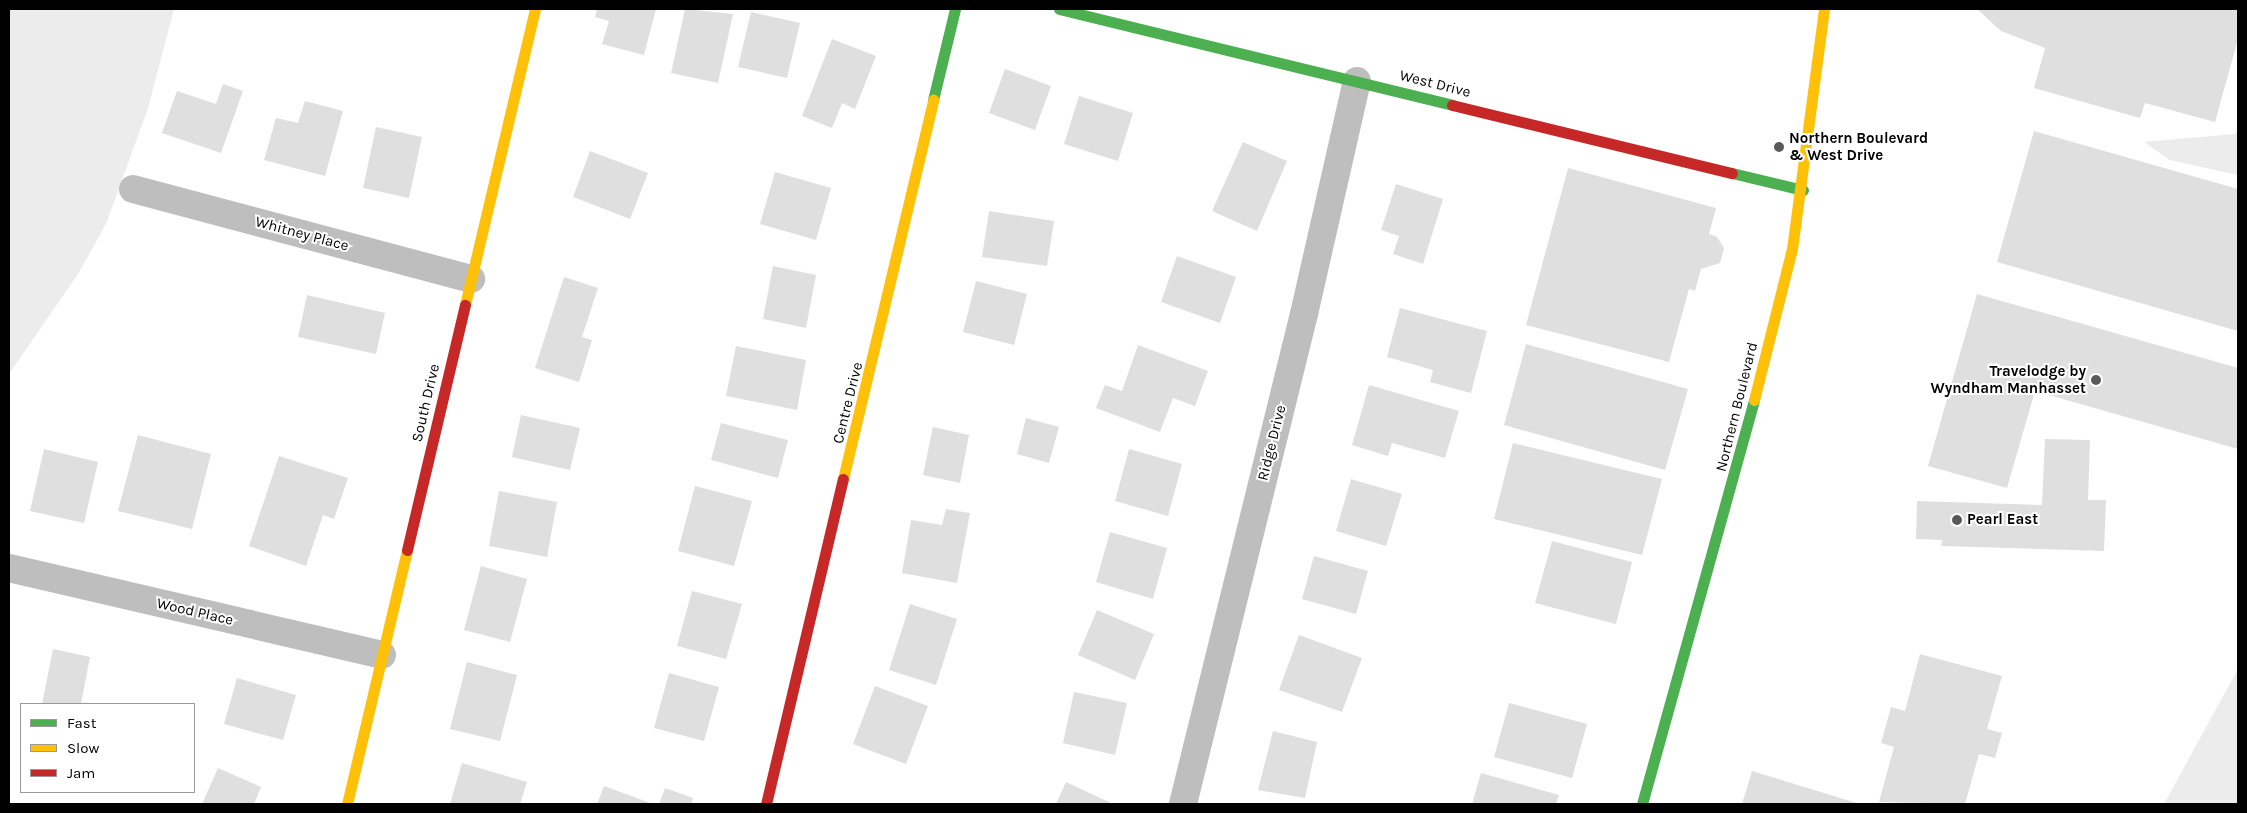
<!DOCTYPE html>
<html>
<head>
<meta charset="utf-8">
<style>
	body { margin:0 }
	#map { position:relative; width:2247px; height:813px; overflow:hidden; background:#fff; font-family:Karla,sans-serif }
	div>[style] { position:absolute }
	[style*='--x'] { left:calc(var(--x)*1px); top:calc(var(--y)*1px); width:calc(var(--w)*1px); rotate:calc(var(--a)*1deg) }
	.green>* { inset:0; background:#ececec }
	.building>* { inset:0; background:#dfdfdf }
	.street>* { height:28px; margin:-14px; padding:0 14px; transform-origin:14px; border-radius:14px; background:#bebebe }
	.fast>* { height:11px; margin:-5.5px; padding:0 5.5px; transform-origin:5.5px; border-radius:5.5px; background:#4caf50 }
	.slow>* { height:11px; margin:-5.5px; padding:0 5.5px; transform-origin:5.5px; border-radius:5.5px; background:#ffc107 }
	.jam>* { height:11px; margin:-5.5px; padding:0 5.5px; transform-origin:5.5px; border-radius:5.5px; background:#c62828 }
	.dots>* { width:14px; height:14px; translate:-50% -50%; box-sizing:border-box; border:2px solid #fff; border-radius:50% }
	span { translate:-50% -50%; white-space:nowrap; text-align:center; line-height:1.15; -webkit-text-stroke:4px #fff; paint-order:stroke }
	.street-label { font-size:15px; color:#000 }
	.poi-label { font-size:15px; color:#000; font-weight:700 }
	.left { translate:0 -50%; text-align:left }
	.right { translate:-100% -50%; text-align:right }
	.frame { position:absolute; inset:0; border:10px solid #000; pointer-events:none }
	.legend { position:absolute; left:20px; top:703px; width:175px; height:90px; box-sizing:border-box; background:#fff; border:1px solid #999; margin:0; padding:6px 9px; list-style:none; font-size:15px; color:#000 }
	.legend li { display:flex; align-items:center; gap:10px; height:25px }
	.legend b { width:25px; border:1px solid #999 }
</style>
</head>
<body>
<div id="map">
	<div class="green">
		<div style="clip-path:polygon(9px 9px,174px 9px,148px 108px,106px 224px,78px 274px,9px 374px)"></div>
		<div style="clip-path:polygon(2238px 130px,2238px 175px,2170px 160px,2144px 142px,2235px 134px)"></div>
		<div style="clip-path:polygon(2238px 669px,2238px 804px,2164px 804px)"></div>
	</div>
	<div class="building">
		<div style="clip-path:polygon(597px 9px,656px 9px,644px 55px,602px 44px,609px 21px,595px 17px)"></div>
		<div style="clip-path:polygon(685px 9px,733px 14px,718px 83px,671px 73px)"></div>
		<div style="clip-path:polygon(1977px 9px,2238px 9px,2238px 39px,2215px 122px,2145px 103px,2140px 118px,2034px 88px,2045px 48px,2001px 31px)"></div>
		<div style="clip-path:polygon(751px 12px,800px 23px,787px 78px,738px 67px)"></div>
		<div style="clip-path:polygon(832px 39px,876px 56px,855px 109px,842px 103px,832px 128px,802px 116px)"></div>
		<div style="clip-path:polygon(1005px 69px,1051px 86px,1035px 130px,989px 113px)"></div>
		<div style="clip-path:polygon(223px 84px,243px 91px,221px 153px,162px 133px,177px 91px,216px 104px)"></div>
		<div style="clip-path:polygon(1079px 96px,1133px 113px,1118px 161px,1064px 144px)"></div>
		<div style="clip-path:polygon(305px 101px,343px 111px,325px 176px,264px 160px,276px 118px,298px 123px)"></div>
		<div style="clip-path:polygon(376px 127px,422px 137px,409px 198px,363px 188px)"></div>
		<div style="clip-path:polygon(2034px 131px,2238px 189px,2238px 331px,1997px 262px)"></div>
		<div style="clip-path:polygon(1243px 142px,1287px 161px,1257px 231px,1212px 211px)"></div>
		<div style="clip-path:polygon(590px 151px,648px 173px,630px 219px,573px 197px)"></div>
		<div style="clip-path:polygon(1568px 168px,1716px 208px,1709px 234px,1717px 237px,1724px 248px,1720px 263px,1701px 269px,1695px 291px,1689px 289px,1669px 362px,1526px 325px)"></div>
		<div style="clip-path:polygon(775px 172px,831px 188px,816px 240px,760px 224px)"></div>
		<div style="clip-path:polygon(1396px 184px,1443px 199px,1423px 264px,1393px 254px,1399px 236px,1381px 230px)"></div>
		<div style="clip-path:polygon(989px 211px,1054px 221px,1047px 266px,982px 257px)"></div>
		<div style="clip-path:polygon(1177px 256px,1236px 277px,1220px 323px,1161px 302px)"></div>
		<div style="clip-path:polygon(773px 266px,816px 275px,806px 328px,763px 319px)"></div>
		<div style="clip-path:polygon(564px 277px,598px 288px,582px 337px,592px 340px,579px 382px,535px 368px)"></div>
		<div style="clip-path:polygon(976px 281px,1027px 294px,1014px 345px,963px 332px)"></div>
		<div style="clip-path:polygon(1977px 294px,2238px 368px,2238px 449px,2035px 391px,2007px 488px,1928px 466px)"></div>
		<div style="clip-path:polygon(307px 295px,385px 313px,376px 354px,298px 337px)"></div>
		<div style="clip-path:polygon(1400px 308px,1487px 331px,1471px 393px,1430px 382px,1433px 370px,1387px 357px)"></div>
		<div style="clip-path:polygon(1526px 344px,1688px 389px,1665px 470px,1504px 425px)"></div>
		<div style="clip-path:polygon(1138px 345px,1208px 371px,1195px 406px,1173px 398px,1160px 432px,1096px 408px,1105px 385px,1122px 391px)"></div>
		<div style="clip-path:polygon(736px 346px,806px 360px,797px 410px,726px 396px)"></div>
		<div style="clip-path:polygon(1369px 385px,1459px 411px,1445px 458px,1392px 443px,1388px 456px,1352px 445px)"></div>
		<div style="clip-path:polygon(521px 415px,580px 428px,570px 470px,512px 457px)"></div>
		<div style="clip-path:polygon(1026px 418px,1059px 427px,1049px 463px,1017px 454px)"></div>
		<div style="clip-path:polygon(721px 423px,788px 440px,778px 478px,711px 460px)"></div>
		<div style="clip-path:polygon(933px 427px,969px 435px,960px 483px,923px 475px)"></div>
		<div style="clip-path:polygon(138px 435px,211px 454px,192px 529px,118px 511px)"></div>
		<div style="clip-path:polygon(2045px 439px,2090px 440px,2088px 500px,2106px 500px,2104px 551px,1941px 546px,1942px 540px,1916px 539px,1917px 501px,2042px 505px)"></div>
		<div style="clip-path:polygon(1513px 443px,1662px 479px,1642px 555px,1494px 519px)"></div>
		<div style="clip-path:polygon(44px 449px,98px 462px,84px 523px,30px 511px)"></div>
		<div style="clip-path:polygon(1129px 449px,1182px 464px,1168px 516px,1115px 501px)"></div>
		<div style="clip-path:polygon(279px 456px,348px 478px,334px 519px,323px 515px,306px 566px,249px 546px)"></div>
		<div style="clip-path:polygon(1351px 479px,1402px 494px,1386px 546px,1336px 531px)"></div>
		<div style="clip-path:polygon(695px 486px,752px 501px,734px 566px,678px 551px)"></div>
		<div style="clip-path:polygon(499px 491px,557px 502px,547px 557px,489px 546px)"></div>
		<div style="clip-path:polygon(946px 509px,970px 513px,957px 583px,902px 573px,911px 520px,942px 525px)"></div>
		<div style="clip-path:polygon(1110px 532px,1167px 548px,1153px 599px,1096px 582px)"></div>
		<div style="clip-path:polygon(1552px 541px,1632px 562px,1616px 624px,1535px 603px)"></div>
		<div style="clip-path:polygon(1314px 556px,1368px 571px,1356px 614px,1302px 599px)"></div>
		<div style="clip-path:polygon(481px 566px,527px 579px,510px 642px,464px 630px)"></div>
		<div style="clip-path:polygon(692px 591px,742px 604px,726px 659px,677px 646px)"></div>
		<div style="clip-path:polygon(910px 604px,957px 619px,936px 685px,889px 670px)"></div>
		<div style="clip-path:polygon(1097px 610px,1154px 634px,1135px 680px,1078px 655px)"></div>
		<div style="clip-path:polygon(1299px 635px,1362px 658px,1342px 712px,1279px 690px)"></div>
		<div style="clip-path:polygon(53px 649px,90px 657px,81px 704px,42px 704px)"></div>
		<div style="clip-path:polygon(1920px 654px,2002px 676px,1987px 729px,2002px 733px,1995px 758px,1979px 754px,1965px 804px,1879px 802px,1894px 747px,1881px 743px,1891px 707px,1905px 711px)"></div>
		<div style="clip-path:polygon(467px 662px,517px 675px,500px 741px,450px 729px)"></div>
		<div style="clip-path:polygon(669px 673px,719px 687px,704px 741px,654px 728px)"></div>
		<div style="clip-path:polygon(237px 678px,296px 695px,283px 740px,224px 724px)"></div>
		<div style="clip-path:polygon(875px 686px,928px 706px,906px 764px,853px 744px)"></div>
		<div style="clip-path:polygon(1074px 692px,1127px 703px,1115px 755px,1063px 743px)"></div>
		<div style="clip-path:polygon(1509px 703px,1587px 724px,1572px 778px,1494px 757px)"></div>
		<div style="clip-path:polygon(1273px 731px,1317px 742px,1305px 798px,1258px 790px)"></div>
		<div style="clip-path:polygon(462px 763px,527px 782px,520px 804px,450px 804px)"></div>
		<div style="clip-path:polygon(218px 768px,261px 787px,254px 804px,202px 804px)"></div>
		<div style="clip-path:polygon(1752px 771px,1860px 804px,1742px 804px)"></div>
		<div style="clip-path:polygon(1481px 773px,1559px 795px,1556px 804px,1472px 804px)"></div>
		<div style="clip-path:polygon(1066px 782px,1113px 804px,1056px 804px)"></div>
		<div style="clip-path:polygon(604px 786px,653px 804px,597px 804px)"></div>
		<div style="clip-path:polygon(665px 788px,693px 798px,691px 804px,659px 804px)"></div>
	</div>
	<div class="street">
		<div style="--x:133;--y:189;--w:350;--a:14.9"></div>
		<div style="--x:9;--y:568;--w:383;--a:13.1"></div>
		<div style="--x:1183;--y:804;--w:505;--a:-76.13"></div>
		<div style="--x:1304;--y:314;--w:239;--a:-77.2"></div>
	</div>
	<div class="fast">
		<div style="--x:1059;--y:9;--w:405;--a:13.7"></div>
		<div style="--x:933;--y:100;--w:94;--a:-76.4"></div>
		<div style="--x:1732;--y:173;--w:73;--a:13.5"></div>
		<div style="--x:1642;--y:804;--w:419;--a:-74.5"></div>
	</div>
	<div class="slow">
		<div style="--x:465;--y:305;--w:304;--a:-76.7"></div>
		<div style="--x:1754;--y:400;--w:156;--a:-75.9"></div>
		<div style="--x:1792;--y:249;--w:242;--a:-82.4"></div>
		<div style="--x:843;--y:479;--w:390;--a:-76.6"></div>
		<div style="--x:347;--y:804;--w:261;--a:-76.7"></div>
	</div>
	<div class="jam">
		<div style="--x:1452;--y:105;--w:288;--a:13.7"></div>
		<div style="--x:407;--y:550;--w:252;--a:-76.7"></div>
		<div style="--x:766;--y:804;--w:334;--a:-76.7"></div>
	</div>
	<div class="dots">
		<div style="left:1779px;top:147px;background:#595959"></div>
		<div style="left:2096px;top:380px;background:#595959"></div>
		<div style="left:1957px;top:520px;background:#595959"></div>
	</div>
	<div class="street-label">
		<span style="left:1435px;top:84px;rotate:14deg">West Drive</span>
		<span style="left:302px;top:234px;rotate:15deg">Whitney Place</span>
		<span style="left:426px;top:403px;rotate:-77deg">South Drive</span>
		<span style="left:848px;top:403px;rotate:-76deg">Centre Drive</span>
		<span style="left:1737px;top:407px;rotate:-76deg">Northern Boulevard</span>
		<span style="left:1272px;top:443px;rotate:-76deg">Ridge Drive</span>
		<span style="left:195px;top:612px;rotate:13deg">Wood Place</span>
	</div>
	<div class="poi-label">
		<span class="left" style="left:1789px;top:147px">Northern Boulevard<br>&amp; West Drive</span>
		<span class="right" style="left:2086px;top:380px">Travelodge by<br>Wyndham Manhasset</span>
		<span class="left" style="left:1967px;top:520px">Pearl East</span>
	</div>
	<div class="frame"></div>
	<ul class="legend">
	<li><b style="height:6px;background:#4caf50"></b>Fast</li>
	<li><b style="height:6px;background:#ffc107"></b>Slow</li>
	<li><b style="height:6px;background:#c62828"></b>Jam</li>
	</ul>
</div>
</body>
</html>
